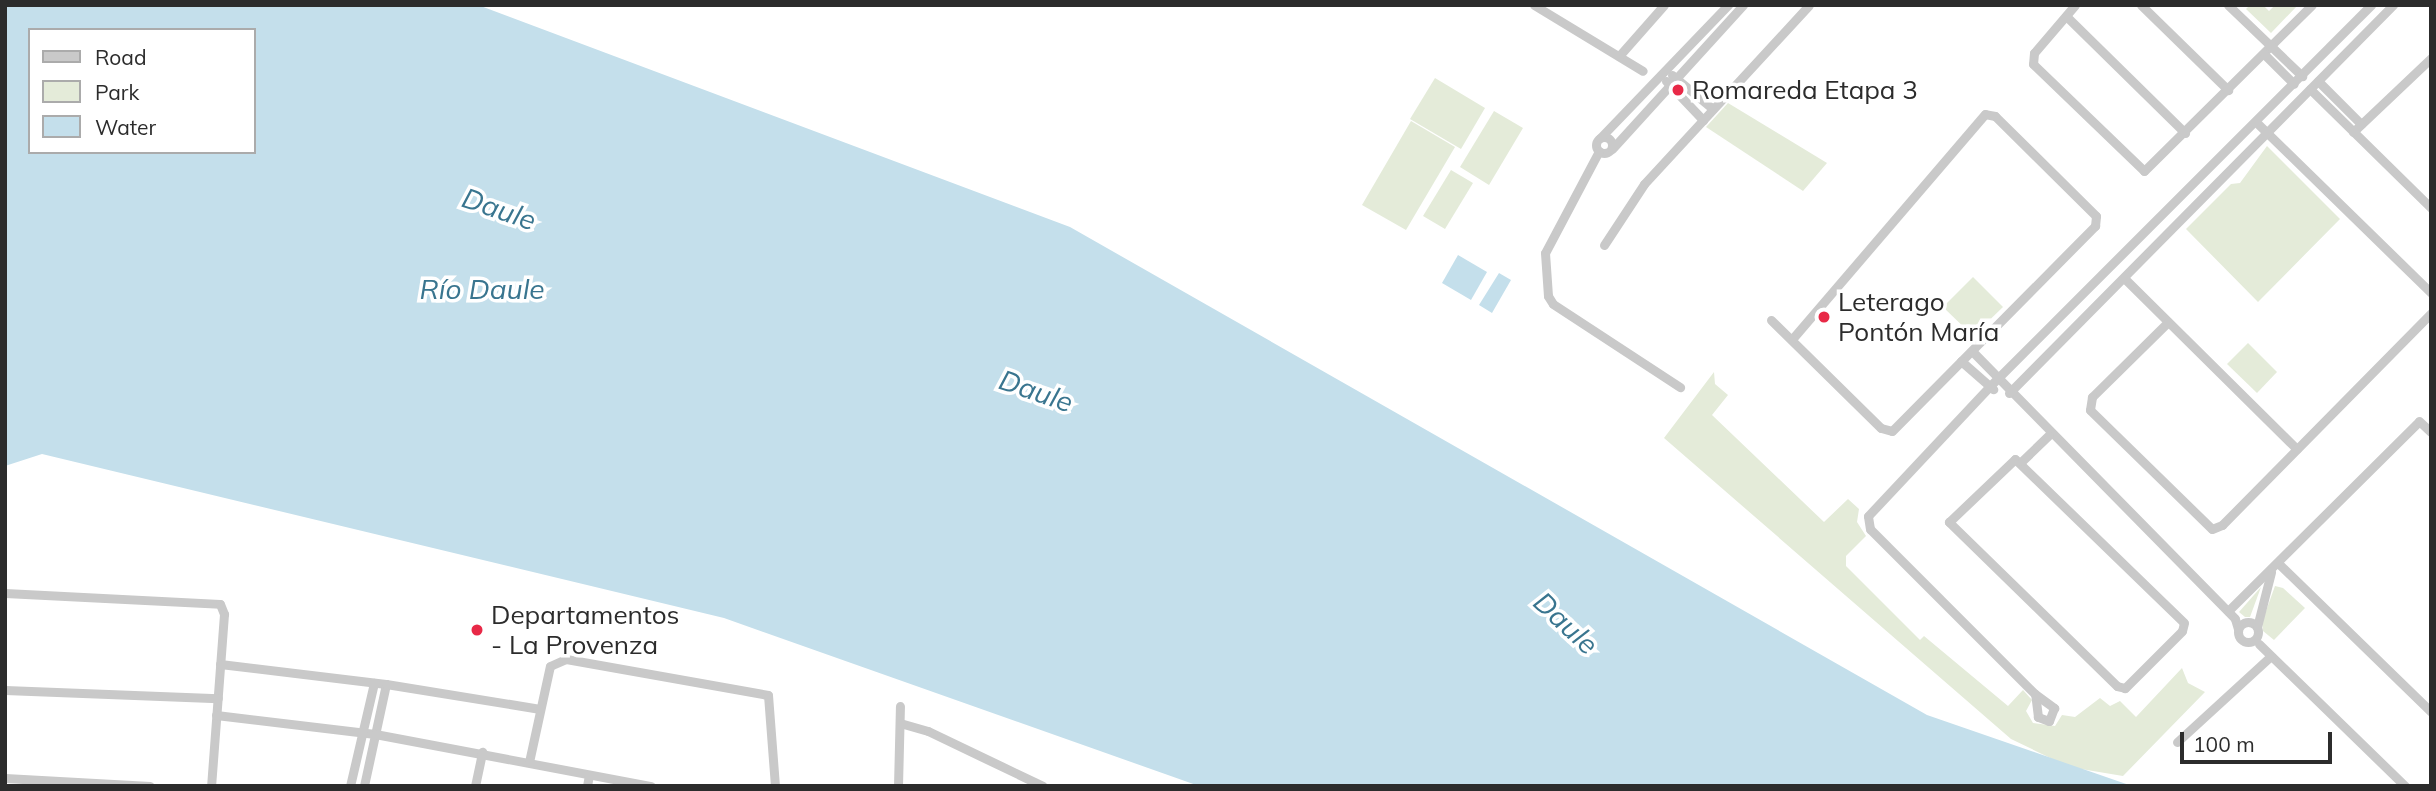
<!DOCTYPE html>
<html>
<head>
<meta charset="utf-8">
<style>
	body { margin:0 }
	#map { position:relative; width:2436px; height:791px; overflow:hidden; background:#fff; font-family:Mulish,sans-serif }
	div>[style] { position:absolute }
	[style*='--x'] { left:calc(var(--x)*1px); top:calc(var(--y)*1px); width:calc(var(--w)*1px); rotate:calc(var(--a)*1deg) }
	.green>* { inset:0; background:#e4ebd9 }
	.water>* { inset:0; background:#c4dfeb }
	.minor>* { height:9px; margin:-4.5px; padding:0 4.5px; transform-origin:4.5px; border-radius:4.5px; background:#c9c9c9 }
	.minor>.ring { margin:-4.5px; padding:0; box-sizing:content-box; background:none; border:9px solid #c9c9c9; border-radius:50% }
	.dots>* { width:19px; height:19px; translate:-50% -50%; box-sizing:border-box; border:4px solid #fff; border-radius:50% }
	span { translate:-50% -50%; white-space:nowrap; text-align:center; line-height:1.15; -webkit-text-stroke:7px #fff; paint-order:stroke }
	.poi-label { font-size:26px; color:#2c2c2c }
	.left { translate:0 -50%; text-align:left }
	.water-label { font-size:28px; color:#39758f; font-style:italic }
	.frame { position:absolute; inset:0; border:7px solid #2c2c2c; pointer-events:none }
	.legend { position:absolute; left:28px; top:28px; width:228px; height:126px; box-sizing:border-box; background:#fff; border:2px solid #ababab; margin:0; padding:9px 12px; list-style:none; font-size:21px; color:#2c2c2c }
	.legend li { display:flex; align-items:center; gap:14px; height:35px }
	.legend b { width:35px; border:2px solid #ababab }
	.scale { position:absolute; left:2180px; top:732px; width:152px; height:32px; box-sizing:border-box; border:4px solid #2c2c2c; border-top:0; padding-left:9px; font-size:21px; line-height:24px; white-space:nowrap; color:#2c2c2c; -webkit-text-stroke:5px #fff; paint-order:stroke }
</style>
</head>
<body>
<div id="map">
	<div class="green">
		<div style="clip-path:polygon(2250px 5px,2263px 5px,2269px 11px,2275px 5px,2298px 5px,2271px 33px,2246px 9px)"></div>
		<div style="clip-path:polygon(1435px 78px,1485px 108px,1461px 149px,1410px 119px)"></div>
		<div style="clip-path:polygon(1728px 103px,1827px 163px,1803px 191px,1706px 127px)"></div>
		<div style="clip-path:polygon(1494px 111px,1523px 128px,1489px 185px,1460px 167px)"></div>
		<div style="clip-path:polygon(1411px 121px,1455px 147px,1406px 230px,1362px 205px)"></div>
		<div style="clip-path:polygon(2267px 146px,2340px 219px,2258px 302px,2186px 229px,2231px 184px,2240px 183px)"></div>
		<div style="clip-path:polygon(1451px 170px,1473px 183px,1445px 229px,1423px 216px)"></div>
		<div style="clip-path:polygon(1973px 277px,2003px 307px,1973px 336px,1943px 307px)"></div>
		<div style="clip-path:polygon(2248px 343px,2277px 372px,2257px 393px,2227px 364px)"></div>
		<div style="clip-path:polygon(1714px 372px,1715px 384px,1728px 395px,1712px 415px,1824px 522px,1848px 499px,1859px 509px,1857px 522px,1866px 536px,1846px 556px,1846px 566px,1920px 640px,1924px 636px,2008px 706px,2023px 690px,2032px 700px,2026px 711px,2033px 723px,2055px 726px,2062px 715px,2075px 717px,2100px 698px,2110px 706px,2120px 701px,2136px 717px,2182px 668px,2188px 683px,2205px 692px,2123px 776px,2069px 767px,2011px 739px,1664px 438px)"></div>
		<div style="clip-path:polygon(2275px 586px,2283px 588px,2305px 608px,2274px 640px,2263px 631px,2262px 622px)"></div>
		<div style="clip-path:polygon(2261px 587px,2250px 617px,2245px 617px,2239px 612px)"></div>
	</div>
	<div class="water">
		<div style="clip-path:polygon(evenodd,5px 5px,478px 5px,1070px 227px,1927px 715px,2132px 786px,1199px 786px,724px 618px,42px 454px,5px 466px,5px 5px,30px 30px,254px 30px,254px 152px,30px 152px,30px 30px)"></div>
		<div style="clip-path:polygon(1458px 255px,1487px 272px,1471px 300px,1442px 283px)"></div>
		<div style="clip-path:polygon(1499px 273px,1511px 280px,1492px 313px,1479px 305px)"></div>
	</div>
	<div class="minor">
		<div style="--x:1534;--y:5;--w:127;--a:31.2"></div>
		<div style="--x:2075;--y:5;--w:63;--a:130.5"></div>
		<div style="--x:2034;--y:53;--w:11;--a:95"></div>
		<div style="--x:2033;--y:64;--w:154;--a:43.9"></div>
		<div style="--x:2144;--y:171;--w:236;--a:-44.7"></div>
		<div style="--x:2141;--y:5;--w:122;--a:44.3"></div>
		<div style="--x:2228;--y:5;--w:103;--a:43.8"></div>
		<div style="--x:2066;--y:16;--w:167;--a:44.5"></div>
		<div style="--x:2264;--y:54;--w:42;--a:45"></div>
		<div style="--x:1619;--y:56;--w:68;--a:-48.6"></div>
		<div style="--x:1672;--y:75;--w:53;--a:39.7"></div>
		<div style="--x:1666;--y:81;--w:54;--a:46.5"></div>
		<div style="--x:2318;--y:81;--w:61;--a:45"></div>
		<div style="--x:2310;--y:89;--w:170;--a:44.5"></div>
		<div style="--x:2256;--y:122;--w:245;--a:44.3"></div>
		<div style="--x:2353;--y:132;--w:108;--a:-43.5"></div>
		<div class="ring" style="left:1596px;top:137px;width:7px;height:7px"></div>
		<div style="--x:1600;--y:138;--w:185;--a:-46.1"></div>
		<div style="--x:1612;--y:149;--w:195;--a:-47.7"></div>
		<div style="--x:1599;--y:151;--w:115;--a:117.9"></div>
		<div style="--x:1545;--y:253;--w:43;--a:86"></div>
		<div style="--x:1548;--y:296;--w:9;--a:58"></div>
		<div style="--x:1553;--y:304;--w:152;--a:33.2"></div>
		<div style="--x:1604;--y:245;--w:73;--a:-56.7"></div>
		<div style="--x:1644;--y:184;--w:243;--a:-47.3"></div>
		<div style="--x:2124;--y:278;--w:243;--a:44.7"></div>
		<div style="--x:1771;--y:320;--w:154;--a:44.5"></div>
		<div style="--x:1881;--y:428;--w:11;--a:15"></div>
		<div style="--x:1892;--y:431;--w:289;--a:-45.3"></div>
		<div style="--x:2095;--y:226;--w:10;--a:-84"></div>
		<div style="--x:2096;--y:216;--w:142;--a:-135.3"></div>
		<div style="--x:1995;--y:116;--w:10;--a:-169"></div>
		<div style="--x:1985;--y:114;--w:295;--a:130.6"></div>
		<div style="--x:2168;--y:322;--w:107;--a:135.4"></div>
		<div style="--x:2092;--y:397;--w:13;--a:99"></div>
		<div style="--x:2090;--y:410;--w:170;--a:44.3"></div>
		<div style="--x:2212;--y:529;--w:11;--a:-22"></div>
		<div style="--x:2222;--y:525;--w:298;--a:-45.4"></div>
		<div style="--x:1972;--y:351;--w:375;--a:45.5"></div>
		<div style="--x:2235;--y:619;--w:10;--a:73"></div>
		<div style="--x:1961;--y:361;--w:43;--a:41.2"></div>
		<div style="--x:2009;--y:393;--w:546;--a:-45.3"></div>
		<div style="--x:2015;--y:459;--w:235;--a:44.1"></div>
		<div style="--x:2184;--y:623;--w:8;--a:104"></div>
		<div style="--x:2182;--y:631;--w:81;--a:135"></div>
		<div style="--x:2125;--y:688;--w:8;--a:-166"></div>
		<div style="--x:2117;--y:686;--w:235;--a:-135.7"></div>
		<div style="--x:1949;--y:522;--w:91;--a:-43.7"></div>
		<div style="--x:2022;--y:461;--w:37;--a:-44"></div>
		<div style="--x:2279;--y:564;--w:212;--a:44.2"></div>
		<div style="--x:5;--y:593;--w:215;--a:2.9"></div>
		<div style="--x:220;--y:604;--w:11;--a:68"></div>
		<div style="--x:224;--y:614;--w:172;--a:94.3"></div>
		<div style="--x:2228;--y:611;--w:269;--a:-44.8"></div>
		<div style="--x:2419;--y:421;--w:16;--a:43"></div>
		<div class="ring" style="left:2238px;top:622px;width:11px;height:11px"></div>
		<div style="--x:2257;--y:627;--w:57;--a:-75.7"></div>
		<div style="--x:2259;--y:644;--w:204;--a:44.2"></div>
		<div style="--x:220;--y:664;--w:167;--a:6.9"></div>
		<div style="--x:386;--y:684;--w:104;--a:102.2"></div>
		<div style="--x:386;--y:684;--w:156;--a:9.2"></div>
		<div style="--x:5;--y:690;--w:213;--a:2.2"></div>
		<div style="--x:2035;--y:694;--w:233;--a:-135"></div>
		<div style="--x:1870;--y:529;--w:13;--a:-99"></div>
		<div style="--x:1868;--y:516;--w:175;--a:-46.8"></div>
		<div style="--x:1988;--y:388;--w:542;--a:-45"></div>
		<div style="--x:2035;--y:694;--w:24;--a:36"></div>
		<div style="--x:2054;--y:708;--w:14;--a:111"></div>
		<div style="--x:2049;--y:721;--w:12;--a:-160"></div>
		<div style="--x:2038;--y:717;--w:23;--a:-97"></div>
		<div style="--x:216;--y:715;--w:160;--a:6.8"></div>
		<div style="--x:375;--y:734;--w:281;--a:10.7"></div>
		<div style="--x:900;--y:723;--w:29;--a:16"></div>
		<div style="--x:928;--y:731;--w:127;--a:25.6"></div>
		<div style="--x:2177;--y:742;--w:127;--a:-42.5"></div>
		<div style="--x:529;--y:762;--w:98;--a:-77.7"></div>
		<div style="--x:550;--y:666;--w:17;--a:-24"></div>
		<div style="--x:566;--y:659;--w:205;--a:10.1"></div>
		<div style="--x:768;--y:695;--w:91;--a:85.6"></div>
		<div style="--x:5;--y:778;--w:145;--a:3.2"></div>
		<div style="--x:350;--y:786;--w:106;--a:-76.9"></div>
		<div style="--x:475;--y:786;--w:35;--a:-78"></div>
		<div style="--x:587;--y:786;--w:11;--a:-80"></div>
		<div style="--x:898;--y:786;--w:80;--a:-88.6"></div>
	</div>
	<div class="dots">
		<div style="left:1678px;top:90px;background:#e82947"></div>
		<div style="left:1824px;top:317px;background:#e82947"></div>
		<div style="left:477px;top:630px;background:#e82947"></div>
	</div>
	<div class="poi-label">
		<span class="left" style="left:1692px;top:90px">Romareda Etapa 3</span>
		<span class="left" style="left:1838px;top:317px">Leterago<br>Pontón María</span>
		<span class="left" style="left:491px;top:630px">Departamentos<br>- La Provenza</span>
	</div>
	<div class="water-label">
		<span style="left:499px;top:209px;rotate:19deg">Daule</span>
		<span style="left:482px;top:289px">Río Daule</span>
		<span style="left:1036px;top:391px;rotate:19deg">Daule</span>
		<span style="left:1566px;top:623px;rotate:43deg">Daule</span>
	</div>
	<div class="frame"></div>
	<ul class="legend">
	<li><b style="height:9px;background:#c9c9c9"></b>Road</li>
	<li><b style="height:19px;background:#e4ebd9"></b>Park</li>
	<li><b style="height:19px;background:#c4dfeb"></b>Water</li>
	</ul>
	<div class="scale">100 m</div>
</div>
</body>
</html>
